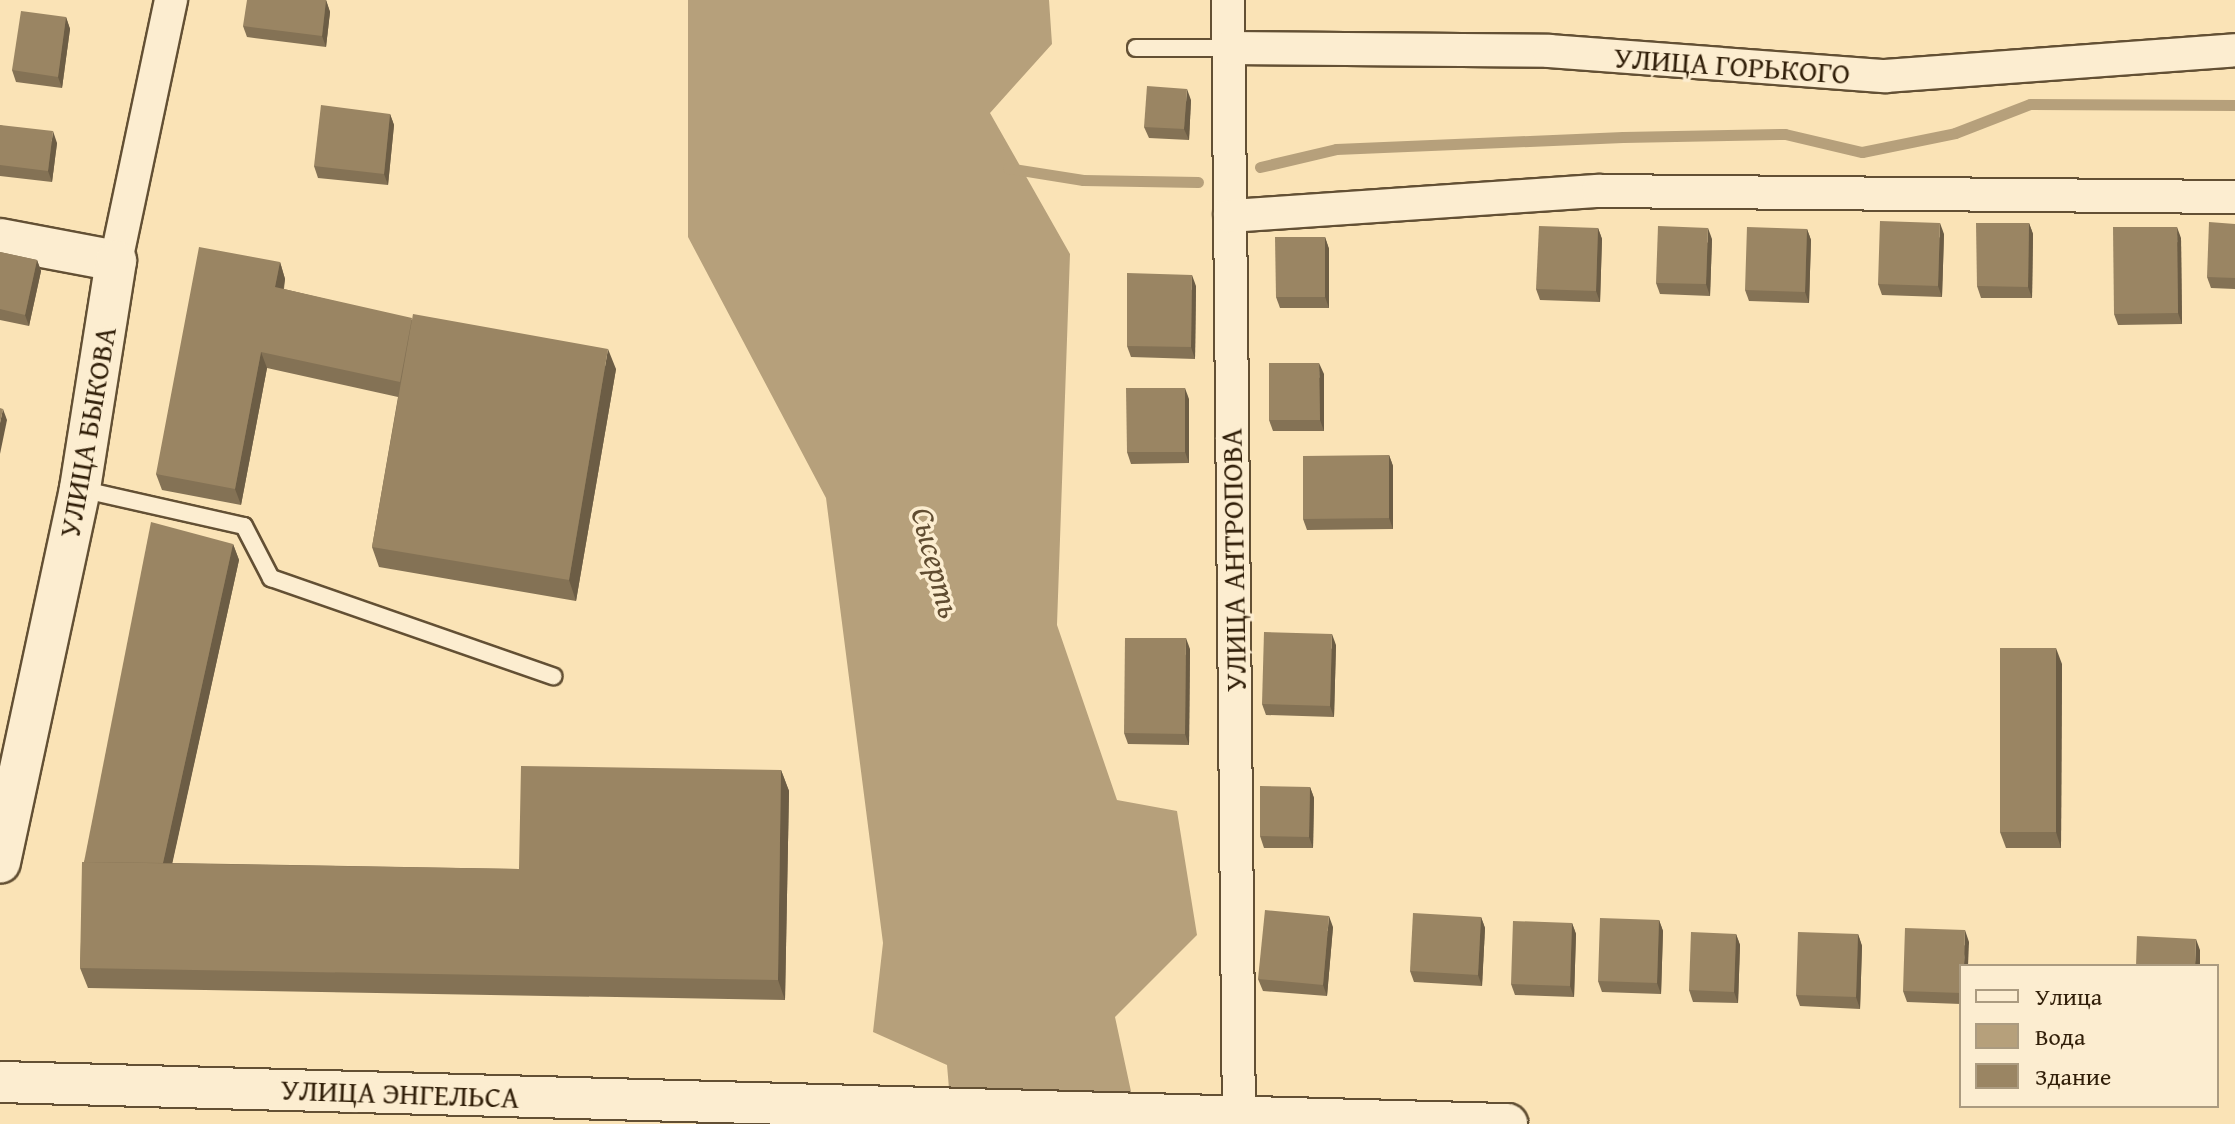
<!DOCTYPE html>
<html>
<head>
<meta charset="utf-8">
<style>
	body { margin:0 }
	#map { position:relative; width:2235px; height:1124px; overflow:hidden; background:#fae3b6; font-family:"Gentium Book Plus",serif }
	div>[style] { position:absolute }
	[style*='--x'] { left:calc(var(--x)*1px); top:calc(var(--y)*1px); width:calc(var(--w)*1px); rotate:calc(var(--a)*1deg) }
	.water>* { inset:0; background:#b6a07b }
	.stream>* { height:11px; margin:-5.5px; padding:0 5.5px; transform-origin:5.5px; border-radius:5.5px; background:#b6a07b }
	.roads { filter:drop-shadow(2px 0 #635034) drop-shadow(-2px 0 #635034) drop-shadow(0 2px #635034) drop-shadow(0 -2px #635034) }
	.service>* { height:16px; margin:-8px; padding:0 8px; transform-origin:8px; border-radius:8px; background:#fcedd0 }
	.minor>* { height:32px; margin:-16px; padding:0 16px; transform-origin:16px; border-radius:16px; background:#fcedd0 }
	.tertiary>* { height:40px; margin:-20px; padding:0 20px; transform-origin:20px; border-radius:20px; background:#fcedd0 }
	.wall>* { inset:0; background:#847255 }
	.shaded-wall>* { inset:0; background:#6c5d45 }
	.building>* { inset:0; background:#9a8563 }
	span { translate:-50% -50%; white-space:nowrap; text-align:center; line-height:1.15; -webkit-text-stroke:7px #fcedd0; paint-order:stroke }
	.street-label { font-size:30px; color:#311f09 }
	.water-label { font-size:32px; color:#604c31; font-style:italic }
	.legend { position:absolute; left:1959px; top:964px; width:260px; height:144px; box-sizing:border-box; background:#fcedd0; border:2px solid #ab9b80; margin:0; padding:10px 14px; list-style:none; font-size:24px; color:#311f09 }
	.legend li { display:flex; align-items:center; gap:16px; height:40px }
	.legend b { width:40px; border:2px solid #ab9b80 }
</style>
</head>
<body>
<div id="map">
	<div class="water">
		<div style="clip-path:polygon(688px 0,1049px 0,1052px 44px,990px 113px,1070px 254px,1057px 625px,1117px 800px,1177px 811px,1197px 935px,1115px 1017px,1138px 1124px,952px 1124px,947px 1065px,873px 1032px,883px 943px,826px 498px,688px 237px)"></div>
	</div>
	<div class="stream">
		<div style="--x:1260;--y:167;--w:78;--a:-13.3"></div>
		<div style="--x:1336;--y:149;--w:287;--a:-2.4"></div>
		<div style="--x:1623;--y:137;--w:162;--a:-1.1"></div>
		<div style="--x:1785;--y:134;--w:79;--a:13.2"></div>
		<div style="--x:1862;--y:152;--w:95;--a:-11.5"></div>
		<div style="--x:1955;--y:133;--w:80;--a:-21.1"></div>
		<div style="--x:2030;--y:104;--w:205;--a:0.3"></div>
		<div style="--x:1008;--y:168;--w:76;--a:9.1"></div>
		<div style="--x:1083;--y:180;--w:115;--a:1"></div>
	</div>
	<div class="roads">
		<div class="service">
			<div style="--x:1136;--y:48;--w:93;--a:0"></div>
			<div style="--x:80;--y:489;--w:168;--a:12.7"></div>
			<div style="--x:244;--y:526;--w:59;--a:62.6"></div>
			<div style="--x:271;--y:578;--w:299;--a:19.2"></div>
		</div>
		<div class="minor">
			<div style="--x:1228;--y:0;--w:1119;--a:89.44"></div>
			<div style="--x:1229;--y:48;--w:320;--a:0.5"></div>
			<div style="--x:1549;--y:51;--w:337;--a:4.3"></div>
			<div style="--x:1885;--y:76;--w:351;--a:-4.2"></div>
			<div style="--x:1230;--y:216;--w:369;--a:-3.9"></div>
			<div style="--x:1598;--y:191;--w:637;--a:0.54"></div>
			<div style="--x:116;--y:261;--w:267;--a:-78.1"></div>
		</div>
		<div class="tertiary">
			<div style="--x:0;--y:239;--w:118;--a:10.7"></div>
			<div style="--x:116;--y:261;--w:231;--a:99"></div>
			<div style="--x:80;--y:489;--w:382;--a:102.1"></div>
			<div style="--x:0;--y:1082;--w:1508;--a:1.6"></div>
		</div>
	</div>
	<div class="wall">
		<div style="clip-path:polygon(326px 0,330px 12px,326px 47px,247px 37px,243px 26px)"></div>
		<div style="clip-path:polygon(66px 17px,70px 29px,62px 88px,16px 82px,12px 70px)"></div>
		<div style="clip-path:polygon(1191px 100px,1189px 140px,1149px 138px,1144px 127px)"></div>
		<div style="clip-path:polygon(390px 114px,394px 125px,388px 185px,318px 178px,314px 166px)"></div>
		<div style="clip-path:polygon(0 125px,57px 143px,52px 182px,0 176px)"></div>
		<div style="clip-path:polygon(2029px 223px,2033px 234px,2032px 298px,1981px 298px,1977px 286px)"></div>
		<div style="clip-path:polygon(2235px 224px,2235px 289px,2211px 288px,2207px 277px)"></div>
		<div style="clip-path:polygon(1598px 228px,1602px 239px,1600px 302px,1540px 300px,1536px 289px)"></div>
		<div style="clip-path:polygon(1807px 229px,1811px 240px,1809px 303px,1749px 301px,1745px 290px)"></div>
		<div style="clip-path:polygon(1944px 234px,1942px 297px,1882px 295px,1878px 284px)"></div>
		<div style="clip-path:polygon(1325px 237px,1329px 249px,1329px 308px,1280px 308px,1276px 297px)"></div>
		<div style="clip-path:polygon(2181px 238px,2182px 324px,2118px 325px,2114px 314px)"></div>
		<div style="clip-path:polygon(1712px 239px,1710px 296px,1660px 294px,1656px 283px)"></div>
		<div style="clip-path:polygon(0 252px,37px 260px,41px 271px,29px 326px,0 320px)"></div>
		<div style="clip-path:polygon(280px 262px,285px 279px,284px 289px,616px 369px,576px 601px,379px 567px,372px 547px,398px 397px,267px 368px,241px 505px,162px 490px,156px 474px)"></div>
		<div style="clip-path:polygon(1196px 286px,1195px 359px,1131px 357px,1127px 346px)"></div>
		<div style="clip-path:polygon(1324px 374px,1324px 431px,1273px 431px,1269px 420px)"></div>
		<div style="clip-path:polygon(1189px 399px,1189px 463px,1131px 464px,1127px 452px)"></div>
		<div style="clip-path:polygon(1389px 455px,1393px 466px,1393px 529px,1307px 530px,1303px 519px)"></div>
		<div style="clip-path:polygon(233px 544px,239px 560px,172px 863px,519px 869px,781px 770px,789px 791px,785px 1000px,88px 988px,80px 968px,84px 862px)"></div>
		<div style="clip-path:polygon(1336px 645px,1334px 717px,1266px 715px,1262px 704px)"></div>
		<div style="clip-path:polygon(1190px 649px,1189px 745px,1128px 744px,1124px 733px)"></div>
		<div style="clip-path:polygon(2062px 664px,2061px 848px,2006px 848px,2000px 832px)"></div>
		<div style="clip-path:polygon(1310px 787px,1314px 798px,1313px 848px,1264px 848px,1260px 836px)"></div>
		<div style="clip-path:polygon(1481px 917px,1485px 928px,1482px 986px,1414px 982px,1410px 971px)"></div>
		<div style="clip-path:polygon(1659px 920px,1663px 931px,1661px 994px,1602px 992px,1598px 981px)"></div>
		<div style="clip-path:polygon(1572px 923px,1576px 934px,1574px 997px,1515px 995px,1511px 984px)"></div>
		<div style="clip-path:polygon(1333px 927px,1327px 996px,1263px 991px,1258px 979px)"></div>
		<div style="clip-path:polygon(1736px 934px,1740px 945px,1738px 1003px,1693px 1002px,1689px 990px)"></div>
		<div style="clip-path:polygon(1858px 934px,1862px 946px,1860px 1009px,1800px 1006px,1796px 995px)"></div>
		<div style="clip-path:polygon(1969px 942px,1961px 966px,1961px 1004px,1907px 1002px,1903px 991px)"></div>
	</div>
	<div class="shaded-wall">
		<div style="clip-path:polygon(326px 0,330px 12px,326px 47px,322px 36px)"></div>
		<div style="clip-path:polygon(66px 17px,70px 29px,62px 88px,58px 77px)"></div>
		<div style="clip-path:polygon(1187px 89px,1191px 100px,1189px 140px,1184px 129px)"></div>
		<div style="clip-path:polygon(390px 114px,394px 125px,388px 185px,384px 174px)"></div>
		<div style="clip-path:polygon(53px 131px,57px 143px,52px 182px,48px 171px)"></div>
		<div style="clip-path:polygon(1940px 223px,1944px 234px,1942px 297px,1938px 286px)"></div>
		<div style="clip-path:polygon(2029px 223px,2033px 234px,2032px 298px,2028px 287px)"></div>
		<div style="clip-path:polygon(2177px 227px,2181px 238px,2182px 324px,2178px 313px)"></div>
		<div style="clip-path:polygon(1598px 228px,1602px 239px,1600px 302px,1596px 291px)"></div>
		<div style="clip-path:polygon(1708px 228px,1712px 239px,1710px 296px,1706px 284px)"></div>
		<div style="clip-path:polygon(1807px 229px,1811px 240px,1809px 303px,1805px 292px)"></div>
		<div style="clip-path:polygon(1325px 237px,1329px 249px,1329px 308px,1325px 297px)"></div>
		<div style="clip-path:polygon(37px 260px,41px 271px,29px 326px,25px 315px)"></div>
		<div style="clip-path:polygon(280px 262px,285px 279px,281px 303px,275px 287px)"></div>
		<div style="clip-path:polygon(1192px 275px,1196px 286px,1195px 359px,1191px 347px)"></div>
		<div style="clip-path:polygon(608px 349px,616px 369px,576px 601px,569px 580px)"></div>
		<div style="clip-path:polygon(261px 352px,267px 368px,241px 505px,235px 489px)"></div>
		<div style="clip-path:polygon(1319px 363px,1324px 374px,1324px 431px,1320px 420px)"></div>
		<div style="clip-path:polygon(1185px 388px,1189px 399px,1189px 463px,1185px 452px)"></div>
		<div style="clip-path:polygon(3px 409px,7px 420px,0 454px,0 423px)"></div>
		<div style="clip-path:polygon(1389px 455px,1393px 466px,1393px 529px,1389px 518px)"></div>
		<div style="clip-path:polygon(233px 544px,239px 560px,168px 883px,162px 867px)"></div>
		<div style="clip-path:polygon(1332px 634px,1336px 645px,1334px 717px,1330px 706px)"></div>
		<div style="clip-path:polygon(1186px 638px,1190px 649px,1189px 745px,1185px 734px)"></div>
		<div style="clip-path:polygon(2056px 648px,2062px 664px,2061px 848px,2056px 832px)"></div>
		<div style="clip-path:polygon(781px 770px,789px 791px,785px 1000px,778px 980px)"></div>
		<div style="clip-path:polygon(1310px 787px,1314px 798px,1313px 848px,1309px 837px)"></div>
		<div style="clip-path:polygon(1329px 916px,1333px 927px,1327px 996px,1323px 985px)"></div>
		<div style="clip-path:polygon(1481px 917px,1485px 928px,1482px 986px,1478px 975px)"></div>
		<div style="clip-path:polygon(1659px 920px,1663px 931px,1661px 994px,1657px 983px)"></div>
		<div style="clip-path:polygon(1572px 923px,1576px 934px,1574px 997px,1570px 986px)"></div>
		<div style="clip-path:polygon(1965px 930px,1969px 942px,1968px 966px,1964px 966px)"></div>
		<div style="clip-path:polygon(1736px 934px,1740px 945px,1738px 1003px,1734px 992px)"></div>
		<div style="clip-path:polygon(1858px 934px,1862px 946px,1860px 1009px,1856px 997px)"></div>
		<div style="clip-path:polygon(2196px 939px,2200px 950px,2200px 966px,2195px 966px)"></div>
	</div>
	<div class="building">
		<div style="clip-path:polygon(247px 0,326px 0,322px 36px,243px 26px)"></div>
		<div style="clip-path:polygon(21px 11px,66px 17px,58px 77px,12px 70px)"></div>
		<div style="clip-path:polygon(1147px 86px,1187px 89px,1184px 129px,1144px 127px)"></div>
		<div style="clip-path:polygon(321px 105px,390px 114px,384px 174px,314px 166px)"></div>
		<div style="clip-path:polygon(0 125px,53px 131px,48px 171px,0 165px)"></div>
		<div style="clip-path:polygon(1880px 221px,1940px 223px,1938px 286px,1878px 284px)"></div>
		<div style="clip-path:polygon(2209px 222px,2235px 224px,2235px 278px,2207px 277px)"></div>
		<div style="clip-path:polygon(1976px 223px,2029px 223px,2028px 287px,1977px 286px)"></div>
		<div style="clip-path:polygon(1539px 226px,1598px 228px,1596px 291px,1536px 289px)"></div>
		<div style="clip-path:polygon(1658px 226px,1708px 228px,1706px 284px,1656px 283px)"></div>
		<div style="clip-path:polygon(1747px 227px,1807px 229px,1805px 292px,1745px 290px)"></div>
		<div style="clip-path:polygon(2113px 227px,2177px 227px,2178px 313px,2114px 314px)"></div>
		<div style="clip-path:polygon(1275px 237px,1325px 237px,1325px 297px,1276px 297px)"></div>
		<div style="clip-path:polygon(199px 247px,280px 262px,275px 287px,412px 318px,400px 382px,261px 352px,235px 489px,156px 474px)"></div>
		<div style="clip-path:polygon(0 252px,37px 260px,25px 315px,0 309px)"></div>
		<div style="clip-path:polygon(1127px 273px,1192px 275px,1191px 347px,1127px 346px)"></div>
		<div style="clip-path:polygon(413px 314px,608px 349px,569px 580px,372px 547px)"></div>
		<div style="clip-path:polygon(1269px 363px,1319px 363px,1320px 420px,1269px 420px)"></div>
		<div style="clip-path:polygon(1126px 388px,1185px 388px,1185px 452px,1127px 452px)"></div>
		<div style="clip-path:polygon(0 408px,3px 409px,0 423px)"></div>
		<div style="clip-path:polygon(1389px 455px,1389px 518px,1303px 519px,1303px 456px)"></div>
		<div style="clip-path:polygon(151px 522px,233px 544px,163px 863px,84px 862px)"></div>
		<div style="clip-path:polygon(1264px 632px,1332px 634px,1330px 706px,1262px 704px)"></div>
		<div style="clip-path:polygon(1125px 638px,1186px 638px,1185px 734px,1124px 733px)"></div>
		<div style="clip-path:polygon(2000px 648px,2056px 648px,2056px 832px,2000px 832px)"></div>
		<div style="clip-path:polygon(521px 766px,781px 770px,778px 980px,80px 968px,82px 862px,519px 869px)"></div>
		<div style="clip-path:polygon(1260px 786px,1310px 787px,1309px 837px,1260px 836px)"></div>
		<div style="clip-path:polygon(1265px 910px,1329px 916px,1323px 985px,1258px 979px)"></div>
		<div style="clip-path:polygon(1413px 913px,1481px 917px,1478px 975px,1410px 971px)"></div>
		<div style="clip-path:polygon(1600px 918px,1659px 920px,1657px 983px,1598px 981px)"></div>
		<div style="clip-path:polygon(1513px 921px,1572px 923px,1570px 986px,1511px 984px)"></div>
		<div style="clip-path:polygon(1905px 928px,1965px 930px,1964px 966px,1961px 966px,1961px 993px,1903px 991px)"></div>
		<div style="clip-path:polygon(1691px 932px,1736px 934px,1734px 992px,1689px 990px)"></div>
		<div style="clip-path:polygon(1798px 932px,1858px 934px,1856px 997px,1796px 995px)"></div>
		<div style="clip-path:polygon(2137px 936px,2196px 939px,2195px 966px,2136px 966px)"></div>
	</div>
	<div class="street-label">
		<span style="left:1732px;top:65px;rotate:4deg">УЛИЦА ГОРЬКОГО</span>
		<span style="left:87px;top:432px;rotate:-80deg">УЛИЦА БЫКОВА</span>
		<span style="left:1233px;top:560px;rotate:-91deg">УЛИЦА АНТРОПОВА</span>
		<span style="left:400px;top:1093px;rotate:2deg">УЛИЦА ЭНГЕЛЬСА</span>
	</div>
	<div class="water-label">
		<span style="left:936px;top:563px;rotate:75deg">Сысерть</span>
	</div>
	<ul class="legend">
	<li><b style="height:10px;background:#fcedd0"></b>Улица</li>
	<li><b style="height:22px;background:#b6a07b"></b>Вода</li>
	<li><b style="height:22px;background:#9a8563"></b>Здание</li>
	</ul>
</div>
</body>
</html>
